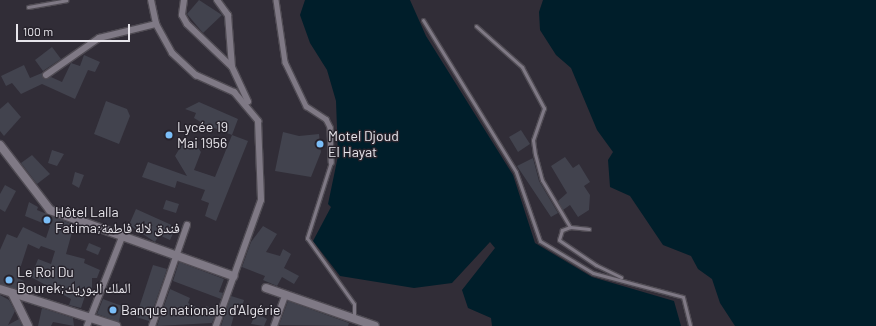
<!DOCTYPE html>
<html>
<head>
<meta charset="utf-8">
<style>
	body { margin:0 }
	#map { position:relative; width:876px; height:326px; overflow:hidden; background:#312d37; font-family:Barlow,"Noto Naskh Arabic",sans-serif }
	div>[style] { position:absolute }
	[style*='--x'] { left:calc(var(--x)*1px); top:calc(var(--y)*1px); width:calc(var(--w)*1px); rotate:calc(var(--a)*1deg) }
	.water>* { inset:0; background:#001e2a }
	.building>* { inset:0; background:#42434e }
	.roads { filter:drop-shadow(1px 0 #4f4b53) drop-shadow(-1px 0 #4f4b53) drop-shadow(0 1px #4f4b53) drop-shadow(0 -1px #4f4b53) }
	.service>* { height:3px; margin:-1.5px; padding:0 1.5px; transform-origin:1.5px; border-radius:1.5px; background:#7f7985 }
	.pedestrian>* { height:4.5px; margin:-2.25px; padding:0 2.25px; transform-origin:2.25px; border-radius:2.25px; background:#7f7985 }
	.minor>* { height:6px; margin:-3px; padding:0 3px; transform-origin:3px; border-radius:3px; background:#7f7985 }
	.tertiary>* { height:8px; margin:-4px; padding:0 4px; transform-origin:4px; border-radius:4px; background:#7f7985 }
	.dots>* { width:11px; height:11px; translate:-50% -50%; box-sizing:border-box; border:2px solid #27232c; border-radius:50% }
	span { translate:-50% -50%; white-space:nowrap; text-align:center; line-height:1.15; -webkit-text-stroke:3px #27232c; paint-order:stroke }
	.poi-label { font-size:14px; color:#e7e5eb }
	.left { translate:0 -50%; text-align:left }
	.scale { position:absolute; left:16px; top:24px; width:114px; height:18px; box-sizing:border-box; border:2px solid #e7e5eb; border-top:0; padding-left:5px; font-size:12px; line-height:14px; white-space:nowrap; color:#e7e5eb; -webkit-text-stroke:3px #27232c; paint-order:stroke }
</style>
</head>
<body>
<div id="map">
	<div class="water">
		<div style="clip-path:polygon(305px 0,410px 0,426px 36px,513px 175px,535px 243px,592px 277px,674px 301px,681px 326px,492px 326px,491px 318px,468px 308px,462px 290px,495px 248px,490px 242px,452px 283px,414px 288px,340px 276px,313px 241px,331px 207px,328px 204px,338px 156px,336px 101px,327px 70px,310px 43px,300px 15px)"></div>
		<div style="clip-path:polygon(543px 0,876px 0,876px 326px,735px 326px,720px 303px,712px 279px,698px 269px,691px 256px,663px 245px,630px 196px,610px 187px,608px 160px,613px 152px,597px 130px,571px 68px,556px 55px,540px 30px,539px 12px)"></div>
	</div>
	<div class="building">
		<div style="clip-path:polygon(199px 0,222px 15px,203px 33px,187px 14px)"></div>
		<div style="clip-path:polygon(52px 47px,61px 59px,43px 71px,35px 60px)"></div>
		<div style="clip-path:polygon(84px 55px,100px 62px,95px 72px,88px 70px,75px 99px,42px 84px,21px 94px,12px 83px,6px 86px,1px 76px,24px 65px,30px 78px,42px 73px,44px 79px,51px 77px,62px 82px,71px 63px,80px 66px)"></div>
		<div style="clip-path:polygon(106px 101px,127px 109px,130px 116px,119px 144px,94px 134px)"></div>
		<div style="clip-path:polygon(8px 102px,21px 117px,4px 136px,0 131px,0 109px)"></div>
		<div style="clip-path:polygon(199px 102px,238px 119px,232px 135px,248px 141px,216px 221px,205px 216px,209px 203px,201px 200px,205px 190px,177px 181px,175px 188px,142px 177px,148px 162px,187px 176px,175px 156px,181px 146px,188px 143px,196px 145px,201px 152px,194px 170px,215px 177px,232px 135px,204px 124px,194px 118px,196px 113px,185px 109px)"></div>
		<div style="clip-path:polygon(521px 130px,530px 144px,518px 152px,509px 137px)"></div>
		<div style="clip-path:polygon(283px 132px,299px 136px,319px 134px,321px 152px,311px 177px,275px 171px)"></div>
		<div style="clip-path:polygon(52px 150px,64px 154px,57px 166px,48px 163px)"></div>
		<div style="clip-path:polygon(32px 155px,50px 174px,37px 184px,21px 163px)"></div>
		<div style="clip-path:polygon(565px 157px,573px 168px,579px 164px,590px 182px,584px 186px,590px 195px,589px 210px,578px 217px,570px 205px,563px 210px,558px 201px,567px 193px,551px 166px)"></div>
		<div style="clip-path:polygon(533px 158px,539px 181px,558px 213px,551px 217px,517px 166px)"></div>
		<div style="clip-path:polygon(75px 172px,84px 175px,79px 188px,72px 184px)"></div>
		<div style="clip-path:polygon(5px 185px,16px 191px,5px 212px,0 209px,0 194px)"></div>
		<div style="clip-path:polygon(166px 200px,179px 204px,176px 213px,163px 209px)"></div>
		<div style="clip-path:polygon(29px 202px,38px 207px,37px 210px,74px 225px,66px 254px,85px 259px,84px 263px,100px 270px,97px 278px,92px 278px,92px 288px,75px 289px,86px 293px,81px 308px,69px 305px,71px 299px,31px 277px,38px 259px,51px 264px,55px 251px,41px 246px,39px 249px,28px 244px,17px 278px,24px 281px,20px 290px,0 284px,0 250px,7px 234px,17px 238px,23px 227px,46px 238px,50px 226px,25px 216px)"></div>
		<div style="clip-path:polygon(136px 209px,176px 227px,170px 240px,159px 235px,155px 242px,129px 225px)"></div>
		<div style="clip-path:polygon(263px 226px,277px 234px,266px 252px,280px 256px,283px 249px,291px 254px,284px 268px,299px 276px,294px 284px,282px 277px,277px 286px,263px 280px,265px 276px,242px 267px,251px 242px)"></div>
		<div style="clip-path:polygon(89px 243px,101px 248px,98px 255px,86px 250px)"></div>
		<div style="clip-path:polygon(179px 262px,224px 279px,219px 292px,223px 293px,221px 299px,173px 281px)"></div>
		<div style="clip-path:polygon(153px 265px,167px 269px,149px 321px,136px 317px)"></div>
		<div style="clip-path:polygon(170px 289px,190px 298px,188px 303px,204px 311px,206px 306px,217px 311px,212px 323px,157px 326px)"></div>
		<div style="clip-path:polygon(0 295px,9px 300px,15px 311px,8px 325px,19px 319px,22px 326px,0 326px)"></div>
		<div style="clip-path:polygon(231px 296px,244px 300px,242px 307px,237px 305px,231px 326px,221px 326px)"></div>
		<div style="clip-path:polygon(103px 299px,122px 306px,119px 322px,97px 314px)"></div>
		<div style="clip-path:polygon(288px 301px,349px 323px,348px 326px,279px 325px)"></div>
		<div style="clip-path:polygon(42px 308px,73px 318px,74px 326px,53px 322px,51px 326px,38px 326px)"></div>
		<div style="clip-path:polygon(256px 313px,267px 319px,264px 326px,251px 324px)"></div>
	</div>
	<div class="roads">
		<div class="service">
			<div style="--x:28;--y:7;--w:39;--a:-10"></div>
			<div style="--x:423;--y:20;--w:178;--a:58.5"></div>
			<div style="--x:516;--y:172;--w:73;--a:70.8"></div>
			<div style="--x:540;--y:241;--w:62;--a:31.1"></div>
			<div style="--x:593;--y:273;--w:93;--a:14.9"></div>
			<div style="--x:683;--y:297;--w:30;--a:76"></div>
			<div style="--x:476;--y:26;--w:62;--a:41.7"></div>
			<div style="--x:522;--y:67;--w:47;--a:61.8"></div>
			<div style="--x:544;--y:108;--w:34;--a:109"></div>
			<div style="--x:533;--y:140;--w:14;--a:82"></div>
			<div style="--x:535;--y:154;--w:27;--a:75"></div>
			<div style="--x:542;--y:180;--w:55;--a:59.2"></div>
			<div style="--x:331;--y:162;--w:80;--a:107.5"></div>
			<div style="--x:307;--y:238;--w:81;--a:54.5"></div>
			<div style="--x:354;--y:304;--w:14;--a:90"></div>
			<div style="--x:589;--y:229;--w:19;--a:-174"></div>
			<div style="--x:570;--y:227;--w:9;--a:159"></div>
			<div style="--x:562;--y:230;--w:10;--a:107"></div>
			<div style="--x:559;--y:240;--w:45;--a:34"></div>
			<div style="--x:596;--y:265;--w:28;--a:26"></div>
		</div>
		<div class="pedestrian">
			<div style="--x:276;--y:0;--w:63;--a:81.7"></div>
			<div style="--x:285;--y:62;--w:49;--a:64.5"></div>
			<div style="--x:306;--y:106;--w:24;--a:33"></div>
			<div style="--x:326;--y:119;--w:9;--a:63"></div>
			<div style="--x:330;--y:127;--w:35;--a:88"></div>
		</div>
		<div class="minor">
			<div style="--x:151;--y:0;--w:25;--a:78"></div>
			<div style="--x:156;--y:24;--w:33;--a:61"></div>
			<div style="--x:172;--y:53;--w:33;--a:43"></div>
			<div style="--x:196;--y:75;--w:42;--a:24.1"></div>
			<div style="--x:234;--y:92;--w:38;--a:50"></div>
			<div style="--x:258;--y:121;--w:79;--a:87.8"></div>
			<div style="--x:261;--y:200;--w:134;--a:109.7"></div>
			<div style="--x:184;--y:0;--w:15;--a:98"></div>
			<div style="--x:182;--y:15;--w:10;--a:61"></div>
			<div style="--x:187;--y:24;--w:62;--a:43.7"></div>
			<div style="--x:217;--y:0;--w:19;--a:54"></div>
			<div style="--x:228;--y:15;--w:52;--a:85.6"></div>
			<div style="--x:232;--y:67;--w:38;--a:65"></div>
			<div style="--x:46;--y:75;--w:65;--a:-34.9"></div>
			<div style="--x:99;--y:38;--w:59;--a:-13.8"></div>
			<div style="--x:87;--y:326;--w:96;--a:-68.5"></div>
			<div style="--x:152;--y:326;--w:107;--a:-70.9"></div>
			<div style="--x:274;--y:326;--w:33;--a:-70"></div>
		</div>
		<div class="tertiary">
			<div style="--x:0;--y:145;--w:82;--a:52.4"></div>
			<div style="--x:50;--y:210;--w:195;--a:19.8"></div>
			<div style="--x:266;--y:288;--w:115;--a:19.2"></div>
			<div style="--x:0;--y:289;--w:122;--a:17.7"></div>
			<div style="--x:12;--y:293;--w:37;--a:64"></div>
		</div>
	</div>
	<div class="dots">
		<div style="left:169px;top:135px;background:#7bbef8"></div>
		<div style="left:320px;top:144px;background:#7bbef8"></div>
		<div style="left:47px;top:220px;background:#7bbef8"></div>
		<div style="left:9px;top:280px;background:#7bbef8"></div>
		<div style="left:113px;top:310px;background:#7bbef8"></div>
	</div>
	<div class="poi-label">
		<span class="left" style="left:177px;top:135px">Lycée 19<br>Mai 1956</span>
		<span class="left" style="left:328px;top:144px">Motel Djoud<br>El Hayat</span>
		<span class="left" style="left:55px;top:220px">Hôtel Lalla<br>Fatima;فندق لالة فاطمة</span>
		<span class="left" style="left:17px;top:280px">Le Roi Du<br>Bourek;الملك البوريك</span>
		<span class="left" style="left:121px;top:310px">Banque nationale d'Algérie</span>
	</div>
	<div class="scale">100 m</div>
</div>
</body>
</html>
